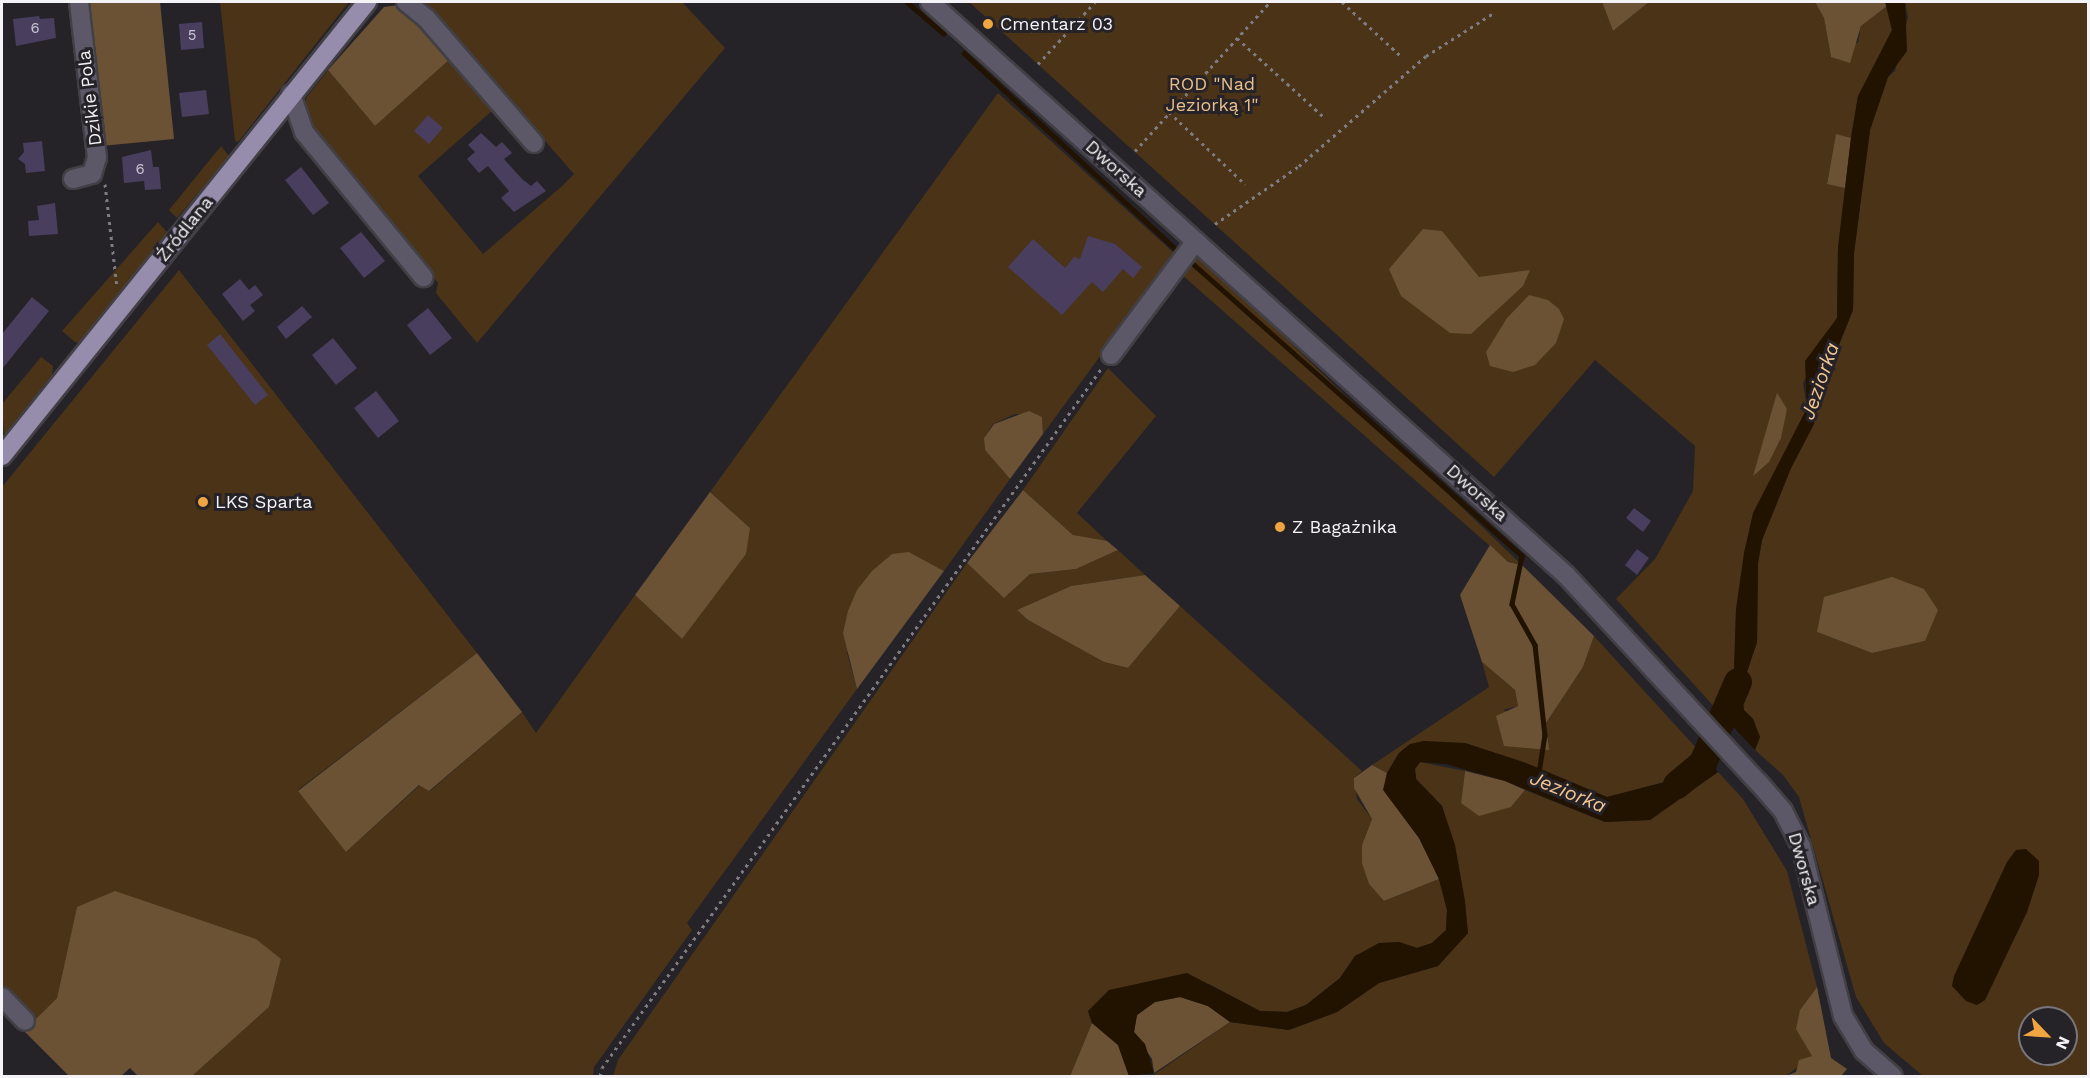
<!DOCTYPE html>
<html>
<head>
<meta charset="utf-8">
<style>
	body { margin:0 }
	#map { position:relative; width:2090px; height:1078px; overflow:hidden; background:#252328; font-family:"Work Sans",sans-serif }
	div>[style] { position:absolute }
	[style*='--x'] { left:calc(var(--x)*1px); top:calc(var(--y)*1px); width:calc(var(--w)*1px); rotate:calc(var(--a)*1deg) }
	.green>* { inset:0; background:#4a3317 }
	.forest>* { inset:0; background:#6b5235 }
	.water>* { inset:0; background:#221200 }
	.stream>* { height:4.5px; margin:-2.25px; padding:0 2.25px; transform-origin:2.25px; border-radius:2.25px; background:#221200 }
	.river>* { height:28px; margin:-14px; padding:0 14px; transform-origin:14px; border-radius:14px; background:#221200 }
	.building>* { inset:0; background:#493e5e }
	.path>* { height:3px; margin-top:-1.5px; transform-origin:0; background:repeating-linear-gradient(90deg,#7e7c81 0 3px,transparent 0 7.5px) }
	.roads { filter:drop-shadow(2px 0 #424045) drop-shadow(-2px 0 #424045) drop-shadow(0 2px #424045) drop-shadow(0 -2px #424045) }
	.minor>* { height:18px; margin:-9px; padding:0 9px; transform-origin:9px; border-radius:9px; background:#5d5868 }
	.major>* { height:18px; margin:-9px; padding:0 9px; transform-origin:9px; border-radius:9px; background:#968cab }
	.dots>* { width:16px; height:16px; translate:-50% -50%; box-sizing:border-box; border:3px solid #252328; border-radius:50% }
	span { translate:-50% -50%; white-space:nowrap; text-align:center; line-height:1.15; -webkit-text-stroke:6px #252328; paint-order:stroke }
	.number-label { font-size:15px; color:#c9c6d1 }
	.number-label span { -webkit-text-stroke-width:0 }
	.poi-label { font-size:18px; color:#f4f3f7 }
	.left { translate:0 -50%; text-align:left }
	.park-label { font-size:18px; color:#ebbe8a }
	.street-label { font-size:18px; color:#f4f3f7 }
	.water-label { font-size:20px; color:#f3c592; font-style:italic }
	.frame { position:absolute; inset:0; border:3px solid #f4f3f7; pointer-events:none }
	.north { position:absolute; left:2018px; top:1006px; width:60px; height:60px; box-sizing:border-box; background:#252328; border:2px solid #78767b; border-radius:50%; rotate:115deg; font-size:16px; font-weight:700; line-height:24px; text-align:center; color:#f4f3f7 }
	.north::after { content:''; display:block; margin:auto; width:21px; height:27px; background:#f1a540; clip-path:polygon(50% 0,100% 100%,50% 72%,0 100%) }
</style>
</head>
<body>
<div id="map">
	<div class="green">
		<div style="clip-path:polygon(220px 2px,349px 2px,238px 142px,235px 141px)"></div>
		<div style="clip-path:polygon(423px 2px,682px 2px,725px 48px,477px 343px,436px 293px,438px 283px,308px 125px,305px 111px,306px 98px,328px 70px,375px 126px,449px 60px,493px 110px,418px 176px,483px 254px,561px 187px,574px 174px)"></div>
		<div style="clip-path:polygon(969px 2px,1602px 2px,1613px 31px,1649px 2px,1815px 2px,1824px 18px,1831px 57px,1858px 42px,1861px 26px,1887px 6px,1892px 30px,1889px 43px,1858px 96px,1851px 138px,1836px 135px,1827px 183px,1845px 188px,1838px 248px,1837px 318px,1803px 383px,1807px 408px,1736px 609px,1734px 672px,1719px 712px,1616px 599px,1655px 559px,1693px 491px,1695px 446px,1595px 360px,1494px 477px)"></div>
		<div style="clip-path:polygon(evenodd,1905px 2px,2088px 2px,2088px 1076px,1923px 1076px,1884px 1043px,1856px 997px,1799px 797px,1783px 775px,1755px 750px,1760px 737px,1753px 719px,1744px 710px,1741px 690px,1757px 642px,1758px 563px,1762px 540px,1791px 468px,1814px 424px,1817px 399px,1853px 310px,1854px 253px,1870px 130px,1888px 77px,1895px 71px,1908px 17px,1905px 2px,1817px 632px,1925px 641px,1872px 653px,1817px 632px,1905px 2px,2030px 1018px,2066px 1018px,2066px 1054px,2030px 1054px,2030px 1018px)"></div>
		<div style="clip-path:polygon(998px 93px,1175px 254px,1043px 434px,1042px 417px,1015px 414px,993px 424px,984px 438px,985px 450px,1010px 479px,944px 571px,909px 552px,847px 653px,857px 689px,687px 923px,692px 930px,594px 1067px,593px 1076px,192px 1076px,269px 1007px,281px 959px,77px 908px,57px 998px,35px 1021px,2px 987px,2px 487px,179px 270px,477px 653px,298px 790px,346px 852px,420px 785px,430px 791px,522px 712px,536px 733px,635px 595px,682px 639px,750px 528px,710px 492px)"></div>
		<div style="clip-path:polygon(221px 146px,229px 156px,177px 218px,169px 210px)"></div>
		<div style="clip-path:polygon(158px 222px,168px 233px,79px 343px,75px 342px,62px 331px)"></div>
		<div style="clip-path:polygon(1196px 256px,1202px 258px,1522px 565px,1508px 562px,1181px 274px)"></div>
		<div style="clip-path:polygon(41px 357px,53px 366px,52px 375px,4px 435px,2px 404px)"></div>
		<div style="clip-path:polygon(1108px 368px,1156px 416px,1077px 513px,1107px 541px,1093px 541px,1073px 535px,1023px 490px)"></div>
		<div style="clip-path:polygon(1118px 550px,1145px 575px,1071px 586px,1017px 610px,1028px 620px,1104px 662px,1128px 668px,1180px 606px,1362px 771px,1354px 778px,1357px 799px,1372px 819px,1362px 845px,1369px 884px,1384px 901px,1439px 879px,1447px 910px,1446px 930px,1432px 943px,1417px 948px,1399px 942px,1355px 956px,1340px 978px,1306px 1005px,1287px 1012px,1260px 1011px,1209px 984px,1088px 1011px,1092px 1023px,1070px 1076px,613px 1076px,618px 1060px,967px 563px,1004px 597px,1030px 574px,1076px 569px)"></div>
		<div style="clip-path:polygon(1594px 636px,1699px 751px,1665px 782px,1607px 797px,1526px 763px,1465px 743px,1399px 753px,1387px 773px,1372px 765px,1489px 687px,1482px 662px,1515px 690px,1518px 706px,1503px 710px,1546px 723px,1583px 667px)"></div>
		<div style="clip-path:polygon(1420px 762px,1465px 771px,1461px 803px,1511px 807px,1525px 790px,1605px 822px,1650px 820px,1718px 772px,1743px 799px,1787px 871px,1817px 987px,1800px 1010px,1812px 1056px,1786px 1076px,1152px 1076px,1230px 1022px,1289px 1030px,1337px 1012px,1379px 983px,1438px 966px,1468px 933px,1442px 806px,1416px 779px,1415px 769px)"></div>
	</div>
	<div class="forest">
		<div style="clip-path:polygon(86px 2px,160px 2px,174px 139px,101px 146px)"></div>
		<div style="clip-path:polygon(1602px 2px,1649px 2px,1613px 31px)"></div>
		<div style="clip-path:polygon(1815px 2px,1885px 2px,1887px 6px,1861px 26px,1850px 63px,1831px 57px,1824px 18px)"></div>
		<div style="clip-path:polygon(399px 5px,449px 60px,375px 126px,328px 70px,384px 7px)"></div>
		<div style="clip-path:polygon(1836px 134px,1851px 138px,1845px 188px,1827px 184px)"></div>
		<div style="clip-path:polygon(1423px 229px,1442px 231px,1479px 277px,1530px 270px,1523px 286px,1471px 334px,1450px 333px,1401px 296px,1389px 269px)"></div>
		<div style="clip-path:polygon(1529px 295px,1548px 300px,1559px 309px,1564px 319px,1556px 343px,1535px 365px,1513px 372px,1490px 366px,1486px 352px,1507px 318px)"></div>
		<div style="clip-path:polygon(1777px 393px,1787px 409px,1781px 438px,1769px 462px,1753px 476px)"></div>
		<div style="clip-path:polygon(1029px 411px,1042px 417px,1043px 434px,1010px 479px,985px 450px,984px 438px,994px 424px)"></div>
		<div style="clip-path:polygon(1023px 490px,1073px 535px,1107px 541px,1118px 550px,1076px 569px,1030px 574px,1004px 598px,967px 563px)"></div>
		<div style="clip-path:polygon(710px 492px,750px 528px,746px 554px,682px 639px,635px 595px)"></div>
		<div style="clip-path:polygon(1490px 545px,1508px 562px,1522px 565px,1594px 636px,1583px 667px,1546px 723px,1549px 750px,1504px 746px,1496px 716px,1518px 706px,1515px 690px,1482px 662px,1460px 595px)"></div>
		<div style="clip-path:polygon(909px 552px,944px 571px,857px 689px,843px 633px,848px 611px,857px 590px,872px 571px,892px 554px)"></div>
		<div style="clip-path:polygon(1145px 575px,1180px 606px,1128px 668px,1104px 662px,1028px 620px,1017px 610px,1071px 586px)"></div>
		<div style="clip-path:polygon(1892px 577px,1924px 589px,1938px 610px,1925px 641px,1872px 653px,1817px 632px,1824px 597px)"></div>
		<div style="clip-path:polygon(477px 653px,522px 712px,429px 791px,419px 785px,346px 852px,298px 791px)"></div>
		<div style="clip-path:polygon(1372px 765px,1387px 773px,1384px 790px,1419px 838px,1439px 879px,1384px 901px,1369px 884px,1362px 863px,1362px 845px,1372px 819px,1354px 788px,1354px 778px)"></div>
		<div style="clip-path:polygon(1465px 771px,1505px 781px,1525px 790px,1511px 807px,1479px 816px,1461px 803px)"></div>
		<div style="clip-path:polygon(115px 891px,256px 939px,281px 959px,269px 1007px,192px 1076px,138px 1076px,130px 1068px,121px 1076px,69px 1076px,24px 1031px,57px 998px,77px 907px)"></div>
		<div style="clip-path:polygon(1817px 987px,1831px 1058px,1847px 1069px,1841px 1076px,1786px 1076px,1796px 1072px,1799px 1060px,1812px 1056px,1796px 1029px,1800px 1010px)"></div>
		<div style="clip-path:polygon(1180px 997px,1208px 1006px,1230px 1022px,1154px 1073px,1152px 1059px,1134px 1032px,1137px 1015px,1155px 1002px)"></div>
		<div style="clip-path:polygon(1092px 1023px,1118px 1045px,1129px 1076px,1070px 1076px)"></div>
	</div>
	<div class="water">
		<div style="clip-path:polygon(1885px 2px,1905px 2px,1907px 51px,1888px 77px,1870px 130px,1854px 253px,1853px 310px,1817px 399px,1814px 424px,1791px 468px,1762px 540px,1758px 563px,1757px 642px,1741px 690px,1744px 710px,1753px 719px,1760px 737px,1755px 750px,1719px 712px,1734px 672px,1736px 609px,1744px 553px,1753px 513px,1807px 408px,1805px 361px,1837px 318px,1838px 248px,1851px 138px,1858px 96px,1892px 30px)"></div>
		<div style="clip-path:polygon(1424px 741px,1465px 743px,1526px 763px,1607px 797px,1665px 782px,1699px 751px,1718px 772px,1650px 820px,1605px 822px,1505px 781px,1446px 764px,1420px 762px,1415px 769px,1416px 779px,1442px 806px,1455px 845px,1465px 901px,1468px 933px,1438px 966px,1379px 983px,1337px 1012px,1289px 1030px,1230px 1022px,1208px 1006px,1180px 997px,1155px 1002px,1137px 1015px,1134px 1032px,1145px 1044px,1154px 1073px,1129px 1076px,1118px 1045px,1092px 1023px,1088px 1011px,1109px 990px,1187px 973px,1260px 1011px,1287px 1012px,1306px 1005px,1340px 978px,1355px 956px,1379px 943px,1399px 942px,1417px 948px,1432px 943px,1446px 930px,1447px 910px,1439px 879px,1419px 838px,1383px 790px,1387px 773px,1399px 753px,1410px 744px)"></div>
		<div style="clip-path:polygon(2026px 849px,2039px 861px,2039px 875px,2027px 912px,1985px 1000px,1977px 1005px,1966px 1001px,1952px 986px,1954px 976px,2007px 862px,2016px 850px)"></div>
	</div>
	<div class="stream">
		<div style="--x:907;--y:2;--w:48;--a:40.7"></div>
		<div style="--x:964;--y:53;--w:290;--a:42.8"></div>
		<div style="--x:1191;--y:262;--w:443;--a:41.6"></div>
		<div style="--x:1522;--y:556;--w:49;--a:101.8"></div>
		<div style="--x:1512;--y:604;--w:47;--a:60.7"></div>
		<div style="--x:1535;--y:645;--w:91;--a:83.7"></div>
		<div style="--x:1545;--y:735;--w:39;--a:99"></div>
	</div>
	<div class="river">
		<div style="--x:1677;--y:785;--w:34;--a:-40"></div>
		<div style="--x:1703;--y:763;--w:88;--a:-66.6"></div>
	</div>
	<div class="building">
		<div style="clip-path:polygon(39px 16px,40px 19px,54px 18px,56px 38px,16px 46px,13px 19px)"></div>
		<div style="clip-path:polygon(202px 22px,204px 48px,181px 50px,179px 24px)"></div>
		<div style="clip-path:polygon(206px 90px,209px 114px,182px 117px,179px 93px)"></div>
		<div style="clip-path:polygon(428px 115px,443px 128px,429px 144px,414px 131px)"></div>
		<div style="clip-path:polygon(481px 133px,496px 147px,502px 142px,512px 153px,504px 159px,522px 179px,531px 186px,537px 181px,546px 191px,514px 212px,501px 198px,509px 191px,488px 166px,479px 173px,467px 159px,475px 152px,468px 145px)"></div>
		<div style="clip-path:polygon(42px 141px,45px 171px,26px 173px,25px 164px,18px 159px,24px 152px,23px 143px)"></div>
		<div style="clip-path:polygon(151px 150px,153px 167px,159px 167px,161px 189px,145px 190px,144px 181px,124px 183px,122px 157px)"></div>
		<div style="clip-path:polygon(301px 167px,329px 203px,313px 215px,285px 180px)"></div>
		<div style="clip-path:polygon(55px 203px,58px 234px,29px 236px,28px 221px,39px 220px,37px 206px)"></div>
		<div style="clip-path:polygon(361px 232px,385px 261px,364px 278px,340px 248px)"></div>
		<div style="clip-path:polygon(1088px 236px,1115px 244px,1142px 267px,1133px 278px,1123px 269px,1103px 292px,1092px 282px,1062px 315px,1008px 267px,1033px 239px,1065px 268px,1074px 257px,1080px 259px)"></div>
		<div style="clip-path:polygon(240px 279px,249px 290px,255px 285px,263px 295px,250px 305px,255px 311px,243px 321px,222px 294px)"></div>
		<div style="clip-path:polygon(32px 297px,49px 311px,2px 369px,2px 334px)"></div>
		<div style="clip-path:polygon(302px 306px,312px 317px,286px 339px,277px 327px)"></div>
		<div style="clip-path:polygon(428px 308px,452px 338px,430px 355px,407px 325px)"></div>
		<div style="clip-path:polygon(220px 334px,268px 395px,255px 405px,207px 345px)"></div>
		<div style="clip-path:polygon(333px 338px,357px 368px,336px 385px,312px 355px)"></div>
		<div style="clip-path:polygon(376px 391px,399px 421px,378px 438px,354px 408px)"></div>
		<div style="clip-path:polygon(1634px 508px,1651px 521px,1643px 532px,1626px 518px)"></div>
		<div style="clip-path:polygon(1637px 549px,1649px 558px,1637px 575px,1625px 565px)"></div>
	</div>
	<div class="path">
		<div style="--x:1342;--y:2;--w:80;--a:42.5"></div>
		<div style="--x:1237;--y:38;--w:119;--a:42.3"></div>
		<div style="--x:1038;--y:64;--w:84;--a:-47.4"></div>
		<div style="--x:1169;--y:112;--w:105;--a:43.5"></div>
		<div style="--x:1135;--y:151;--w:201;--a:-47.8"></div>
		<div style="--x:105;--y:184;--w:104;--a:83.4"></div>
		<div style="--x:1215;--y:224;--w:102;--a:-34.6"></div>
		<div style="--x:1299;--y:166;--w:168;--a:-40.9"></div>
		<div style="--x:1426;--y:56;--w:82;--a:-32.5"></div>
		<div style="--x:600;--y:1076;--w:8;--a:-76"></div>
		<div style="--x:602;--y:1068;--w:859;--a:-54.48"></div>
	</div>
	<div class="roads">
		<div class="minor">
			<div style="--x:406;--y:2;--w:26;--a:39"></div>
			<div style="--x:426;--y:18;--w:165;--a:49.2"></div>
			<div style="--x:930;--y:2;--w:856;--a:42.02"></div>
			<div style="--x:1566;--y:575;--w:282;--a:47.2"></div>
			<div style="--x:1758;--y:782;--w:38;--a:49"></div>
			<div style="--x:1783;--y:811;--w:39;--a:63"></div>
			<div style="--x:1801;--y:846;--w:175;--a:76.1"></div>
			<div style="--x:1843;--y:1016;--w:41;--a:59"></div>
			<div style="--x:1864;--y:1051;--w:38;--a:41"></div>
			<div style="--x:291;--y:94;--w:40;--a:71.1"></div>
			<div style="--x:304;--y:132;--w:188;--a:50.6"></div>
			<div style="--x:73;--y:179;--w:20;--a:-15"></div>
			<div style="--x:92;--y:174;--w:17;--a:-73"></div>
			<div style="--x:97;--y:158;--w:157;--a:-96.6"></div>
			<div style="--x:1111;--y:355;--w:142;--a:-53.3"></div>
			<div style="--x:2;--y:997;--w:33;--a:46"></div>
		</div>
		<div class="major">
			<div style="--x:2;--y:456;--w:583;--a:-51.2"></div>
		</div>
	</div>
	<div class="dots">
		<div style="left:988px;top:24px;background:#f1a540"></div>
		<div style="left:203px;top:502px;background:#f1a540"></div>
		<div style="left:1280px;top:527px;background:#f1a540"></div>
	</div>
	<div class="number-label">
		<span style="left:35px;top:29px">6</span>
		<span style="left:192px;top:36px">5</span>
		<span style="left:140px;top:170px">6</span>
	</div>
	<div class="poi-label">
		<span class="left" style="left:1000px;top:24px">Cmentarz 03</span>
		<span class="left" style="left:215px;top:502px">LKS Sparta</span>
		<span class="left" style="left:1292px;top:527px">Z Bagażnika</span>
	</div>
	<div class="park-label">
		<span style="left:1212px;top:95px">ROD "Nad<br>Jeziorką 1"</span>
	</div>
	<div class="street-label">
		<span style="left:90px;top:98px;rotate:-97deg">Dzikie Pola</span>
		<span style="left:1116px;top:169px;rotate:42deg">Dworska</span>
		<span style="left:185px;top:229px;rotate:-51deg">Źródlana</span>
		<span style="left:1477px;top:493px;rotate:42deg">Dworska</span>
		<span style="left:1804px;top:869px;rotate:74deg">Dworska</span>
	</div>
	<div class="water-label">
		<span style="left:1820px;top:381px;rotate:-71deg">Jeziorka</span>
		<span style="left:1568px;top:792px;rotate:22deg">Jeziorka</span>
	</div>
	<div class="frame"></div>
	<div class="north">N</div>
</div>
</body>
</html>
